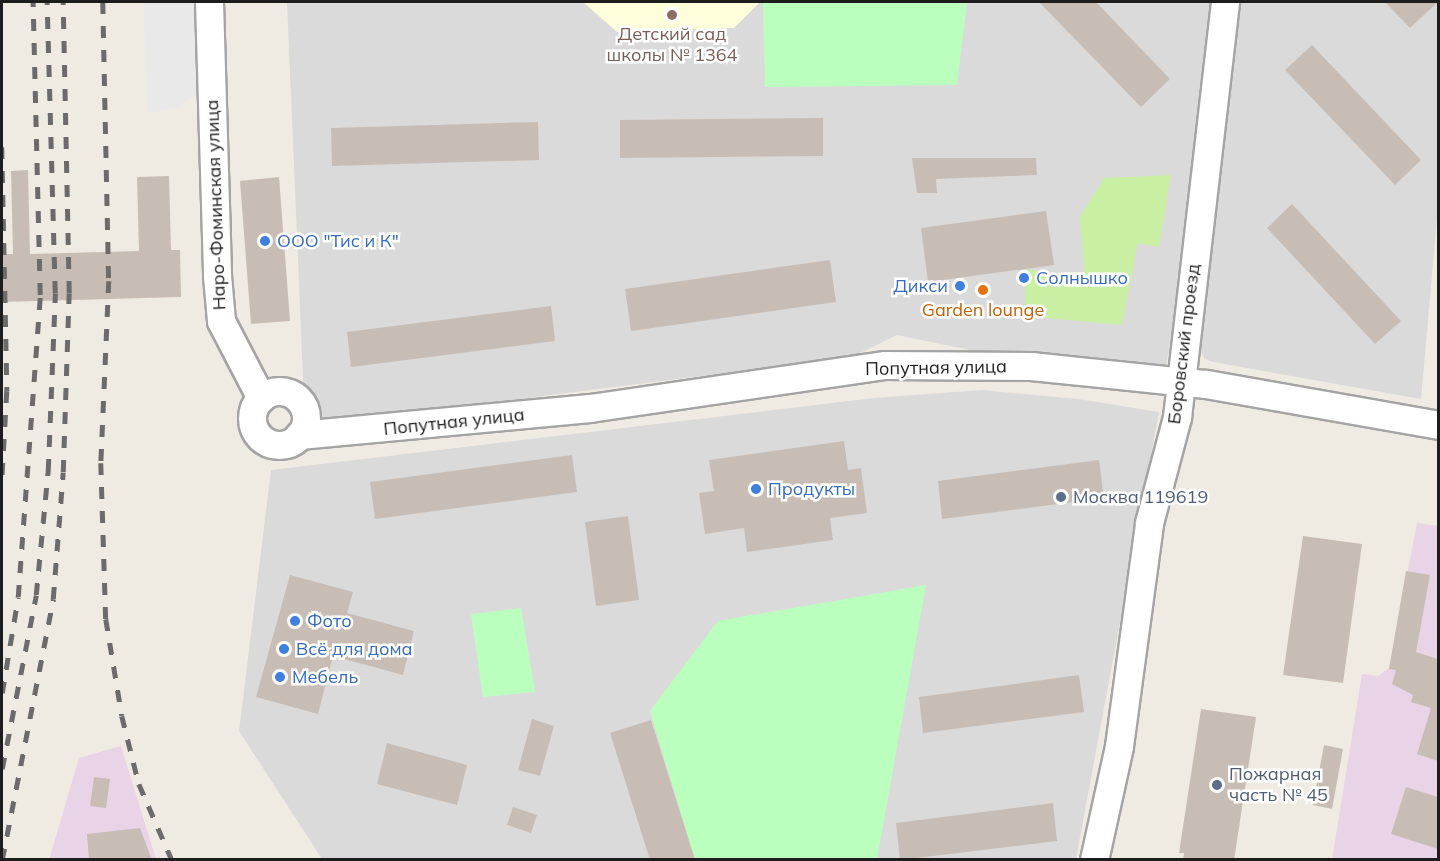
<!DOCTYPE html>
<html>
<head>
<meta charset="utf-8">
<style>
	body { margin:0 }
	#map { position:relative; width:1440px; height:861px; overflow:hidden; background:#f0ebe2; font-family:Mulish,sans-serif }
	div>[style] { position:absolute }
	[style*='--x'] { left:calc(var(--x)*1px); top:calc(var(--y)*1px); width:calc(var(--w)*1px); rotate:calc(var(--a)*1deg) }
	.residential>* { inset:0; background:#dbdada }
	.industrial>* { inset:0; background:#e9d3e6 }
	.education>* { inset:0; background:#fffedb }
	.grass>* { inset:0; background:#c9efa2 }
	.park>* { inset:0; background:#baffbe }
	.parking>* { inset:0; background:#e9e9e9 }
	.building>* { inset:0; background:#c8bdb5 }
	.roads { filter:drop-shadow(2px 0 #a4a4a4) drop-shadow(-2px 0 #a4a4a4) drop-shadow(0 2px #a4a4a4) drop-shadow(0 -2px #a4a4a4) }
	.minor>* { height:27px; margin:-13.5px; padding:0 13.5px; transform-origin:13.5px; border-radius:13.5px; background:#fff }
	.minor>.ring { margin:-13.5px; padding:0; box-sizing:content-box; background:none; border:27px solid #fff; border-radius:50% }
	.rail>* { height:4.5px; margin-top:-2.25px; transform-origin:0; background:repeating-linear-gradient(90deg,#6b6b6b 0 12px,transparent 0 24px) }
	.dots>* { width:16px; height:16px; translate:-50% -50%; box-sizing:border-box; border:3px solid #fff; border-radius:50% }
	span { translate:-50% -50%; white-space:nowrap; text-align:center; line-height:1.15; -webkit-text-stroke:5px #fff; paint-order:stroke }
	.education-label { font-size:18px; color:#785e54 }
	.street-label { font-size:18px; color:#1d1d1d }
	.shop-label { font-size:18px; color:#366cbe }
	.left { translate:0 -50%; text-align:left }
	.right { translate:-100% -50%; text-align:right }
	.food-label { font-size:18px; color:#c56008 }
	.service-label { font-size:18px; color:#4e5e75 }
	.frame { position:absolute; inset:0; border:3px solid #1d1d1d; pointer-events:none }
</style>
</head>
<body>
<div id="map">
	<div class="residential">
		<div style="clip-path:polygon(287px 2px,1211px 2px,1179px 295px,1165px 371px,975px 351px,897px 335px,852px 357px,305px 426px)"></div>
		<div style="clip-path:polygon(1236px 2px,1438px 2px,1438px 208px,1421px 399px,1213px 362px,1205px 359px,1200px 350px)"></div>
		<div style="clip-path:polygon(982px 390px,1078px 399px,1159px 412px,1076px 859px,322px 859px,239px 731px,271px 470px,874px 398px)"></div>
	</div>
	<div class="industrial">
		<div style="clip-path:polygon(1417px 523px,1438px 526px,1438px 859px,1332px 860px,1362px 674px,1378px 676px,1389px 668px)"></div>
		<div style="clip-path:polygon(121px 746px,156px 859px,49px 860px,79px 758px)"></div>
	</div>
	<div class="education">
		<div style="clip-path:polygon(583px 2px,760px 2px,734px 28px,617px 32px)"></div>
	</div>
	<div class="grass">
		<div style="clip-path:polygon(1171px 175px,1159px 247px,1138px 243px,1122px 325px,1025px 316px,1026px 269px,1085px 279px,1080px 217px,1104px 178px)"></div>
	</div>
	<div class="park">
		<div style="clip-path:polygon(763px 2px,967px 2px,957px 85px,765px 87px)"></div>
		<div style="clip-path:polygon(926px 585px,877px 859px,695px 859px,650px 711px,718px 621px)"></div>
		<div style="clip-path:polygon(521px 608px,535px 692px,483px 697px,471px 614px)"></div>
	</div>
	<div class="parking">
		<div style="clip-path:polygon(144px 2px,196px 2px,199px 92px,177px 108px,146px 113px)"></div>
	</div>
	<div class="building">
		<div style="clip-path:polygon(1039px 2px,1096px 2px,1170px 79px,1141px 107px)"></div>
		<div style="clip-path:polygon(1385px 2px,1438px 2px,1410px 28px)"></div>
		<div style="clip-path:polygon(1312px 45px,1421px 160px,1395px 185px,1285px 70px)"></div>
		<div style="clip-path:polygon(823px 118px,823px 156px,620px 158px,620px 120px)"></div>
		<div style="clip-path:polygon(538px 122px,539px 160px,332px 166px,331px 128px)"></div>
		<div style="clip-path:polygon(912px 158px,1036px 158px,1037px 175px,936px 179px,937px 193px,917px 193px)"></div>
		<div style="clip-path:polygon(28px 170px,30px 254px,139px 251px,137px 177px,169px 176px,171px 250px,180px 250px,181px 297px,2px 302px,2px 254px,13px 254px,11px 171px)"></div>
		<div style="clip-path:polygon(279px 177px,290px 321px,251px 324px,240px 181px)"></div>
		<div style="clip-path:polygon(1292px 204px,1401px 321px,1375px 344px,1267px 228px)"></div>
		<div style="clip-path:polygon(1046px 211px,1054px 265px,928px 282px,921px 228px)"></div>
		<div style="clip-path:polygon(830px 260px,836px 302px,631px 331px,625px 289px)"></div>
		<div style="clip-path:polygon(551px 306px,555px 341px,351px 367px,347px 332px)"></div>
		<div style="clip-path:polygon(844px 441px,848px 470px,861px 468px,867px 513px,830px 518px,833px 540px,747px 552px,744px 528px,705px 534px,699px 493px,714px 491px,709px 460px)"></div>
		<div style="clip-path:polygon(572px 455px,577px 492px,375px 519px,370px 482px)"></div>
		<div style="clip-path:polygon(1099px 460px,1104px 498px,942px 519px,938px 481px)"></div>
		<div style="clip-path:polygon(628px 516px,639px 600px,596px 606px,585px 522px)"></div>
		<div style="clip-path:polygon(1303px 536px,1362px 544px,1343px 683px,1283px 675px)"></div>
		<div style="clip-path:polygon(1406px 571px,1430px 575px,1416px 652px,1438px 659px,1438px 761px,1417px 754px,1431px 708px,1411px 702px,1413px 695px,1392px 684px,1396px 670px,1389px 669px)"></div>
		<div style="clip-path:polygon(290px 575px,353px 592px,347px 613px,414px 631px,403px 675px,333px 656px,318px 714px,256px 697px)"></div>
		<div style="clip-path:polygon(1079px 675px,1084px 712px,923px 733px,919px 697px)"></div>
		<div style="clip-path:polygon(1201px 709px,1256px 717px,1234px 860px,1183px 860px,1184px 853px,1179px 853px)"></div>
		<div style="clip-path:polygon(532px 719px,554px 726px,540px 776px,518px 770px)"></div>
		<div style="clip-path:polygon(651px 720px,695px 860px,650px 860px,610px 733px)"></div>
		<div style="clip-path:polygon(387px 743px,467px 765px,457px 805px,377px 784px)"></div>
		<div style="clip-path:polygon(1324px 745px,1343px 749px,1332px 809px,1313px 805px)"></div>
		<div style="clip-path:polygon(94px 777px,110px 779px,106px 808px,90px 806px)"></div>
		<div style="clip-path:polygon(1406px 787px,1438px 797px,1438px 849px,1391px 834px)"></div>
		<div style="clip-path:polygon(1053px 803px,1057px 841px,900px 860px,896px 823px)"></div>
		<div style="clip-path:polygon(513px 807px,537px 815px,531px 833px,507px 825px)"></div>
		<div style="clip-path:polygon(140px 828px,152px 860px,89px 860px,87px 834px)"></div>
	</div>
	<div class="roads">
		<div class="minor">
			<div style="--x:209;--y:2;--w:274;--a:88.3"></div>
			<div style="--x:217;--y:276;--w:45;--a:84.9"></div>
			<div style="--x:221;--y:321;--w:87;--a:62.5"></div>
			<div class="ring" style="left:252px;top:391px;width:27px;height:27px"></div>
			<div style="--x:299;--y:435;--w:292;--a:-5.3"></div>
			<div style="--x:590;--y:408;--w:298;--a:-8.3"></div>
			<div style="--x:885;--y:365;--w:146;--a:0.4"></div>
			<div style="--x:1031;--y:366;--w:176;--a:5.9"></div>
			<div style="--x:1206;--y:384;--w:236;--a:10"></div>
			<div style="--x:1094;--y:860;--w:117;--a:-77.6"></div>
			<div style="--x:1119;--y:746;--w:225;--a:-82.3"></div>
			<div style="--x:1149;--y:523;--w:110;--a:-75.2"></div>
			<div style="--x:1177;--y:417;--w:418;--a:-83.4"></div>
		</div>
	</div>
	<div class="rail">
		<div style="--x:103;--y:2;--w:279;--a:88.8"></div>
		<div style="--x:109;--y:281;--w:182;--a:92.5"></div>
		<div style="--x:101;--y:463;--w:156;--a:88.2"></div>
		<div style="--x:106;--y:619;--w:98;--a:80.6"></div>
		<div style="--x:122;--y:716;--w:70;--a:76"></div>
		<div style="--x:139;--y:784;--w:83;--a:66.5"></div>
		<div style="--x:2;--y:147;--w:244;--a:88.8"></div>
		<div style="--x:7;--y:391;--w:89;--a:93.2"></div>
		<div style="--x:2;--y:693;--w:97;--a:-80.5"></div>
		<div style="--x:18;--y:597;--w:303;--a:-85.8"></div>
		<div style="--x:40;--y:295;--w:293;--a:-91.4"></div>
		<div style="--x:2;--y:769;--w:177;--a:-78.9"></div>
		<div style="--x:36;--y:595;--w:125;--a:-84.5"></div>
		<div style="--x:48;--y:471;--w:178;--a:-87.7"></div>
		<div style="--x:55;--y:293;--w:291;--a:-91.6"></div>
		<div style="--x:2;--y:860;--w:266;--a:-78.9"></div>
		<div style="--x:53;--y:599;--w:127;--a:-85.5"></div>
		<div style="--x:63;--y:472;--w:179;--a:-88.1"></div>
		<div style="--x:69;--y:293;--w:291;--a:-91.2"></div>
	</div>
	<div class="dots">
		<div style="left:672px;top:15px;background:#8d6e63"></div>
		<div style="left:265px;top:241px;background:#3f7fe0"></div>
		<div style="left:1024px;top:278px;background:#3f7fe0"></div>
		<div style="left:960px;top:286px;background:#3f7fe0"></div>
		<div style="left:983px;top:290px;background:#e8710a"></div>
		<div style="left:756px;top:489px;background:#3f7fe0"></div>
		<div style="left:1061px;top:497px;background:#5c6f8a"></div>
		<div style="left:295px;top:621px;background:#3f7fe0"></div>
		<div style="left:284px;top:649px;background:#3f7fe0"></div>
		<div style="left:280px;top:677px;background:#3f7fe0"></div>
		<div style="left:1217px;top:785px;background:#5c6f8a"></div>
	</div>
	<div class="education-label">
		<span style="left:672px;top:45px">Детский сад<br>школы № 1364</span>
	</div>
	<div class="street-label">
		<span style="left:216px;top:205px;rotate:-92deg">Наро-Фоминская улица</span>
		<span style="left:1184px;top:344px;rotate:-83deg">Боровский проезд</span>
		<span style="left:936px;top:368px;rotate:-1deg">Попутная улица</span>
		<span style="left:454px;top:422px;rotate:-6deg">Попутная улица</span>
	</div>
	<div class="shop-label">
		<span class="left" style="left:277px;top:241px">ООО "Тис и К"</span>
		<span class="left" style="left:1036px;top:278px">Солнышко</span>
		<span class="right" style="left:948px;top:286px">Дикси</span>
		<span class="left" style="left:768px;top:489px">Продукты</span>
		<span class="left" style="left:307px;top:621px">Фото</span>
		<span class="left" style="left:296px;top:649px">Всё для дома</span>
		<span class="left" style="left:292px;top:677px">Мебель</span>
	</div>
	<div class="food-label">
		<span style="left:983px;top:310px">Garden lounge</span>
	</div>
	<div class="service-label">
		<span class="left" style="left:1073px;top:497px">Москва 119619</span>
		<span class="left" style="left:1229px;top:785px">Пожарная<br>часть № 45</span>
	</div>
	<div class="frame"></div>
</div>
</body>
</html>
